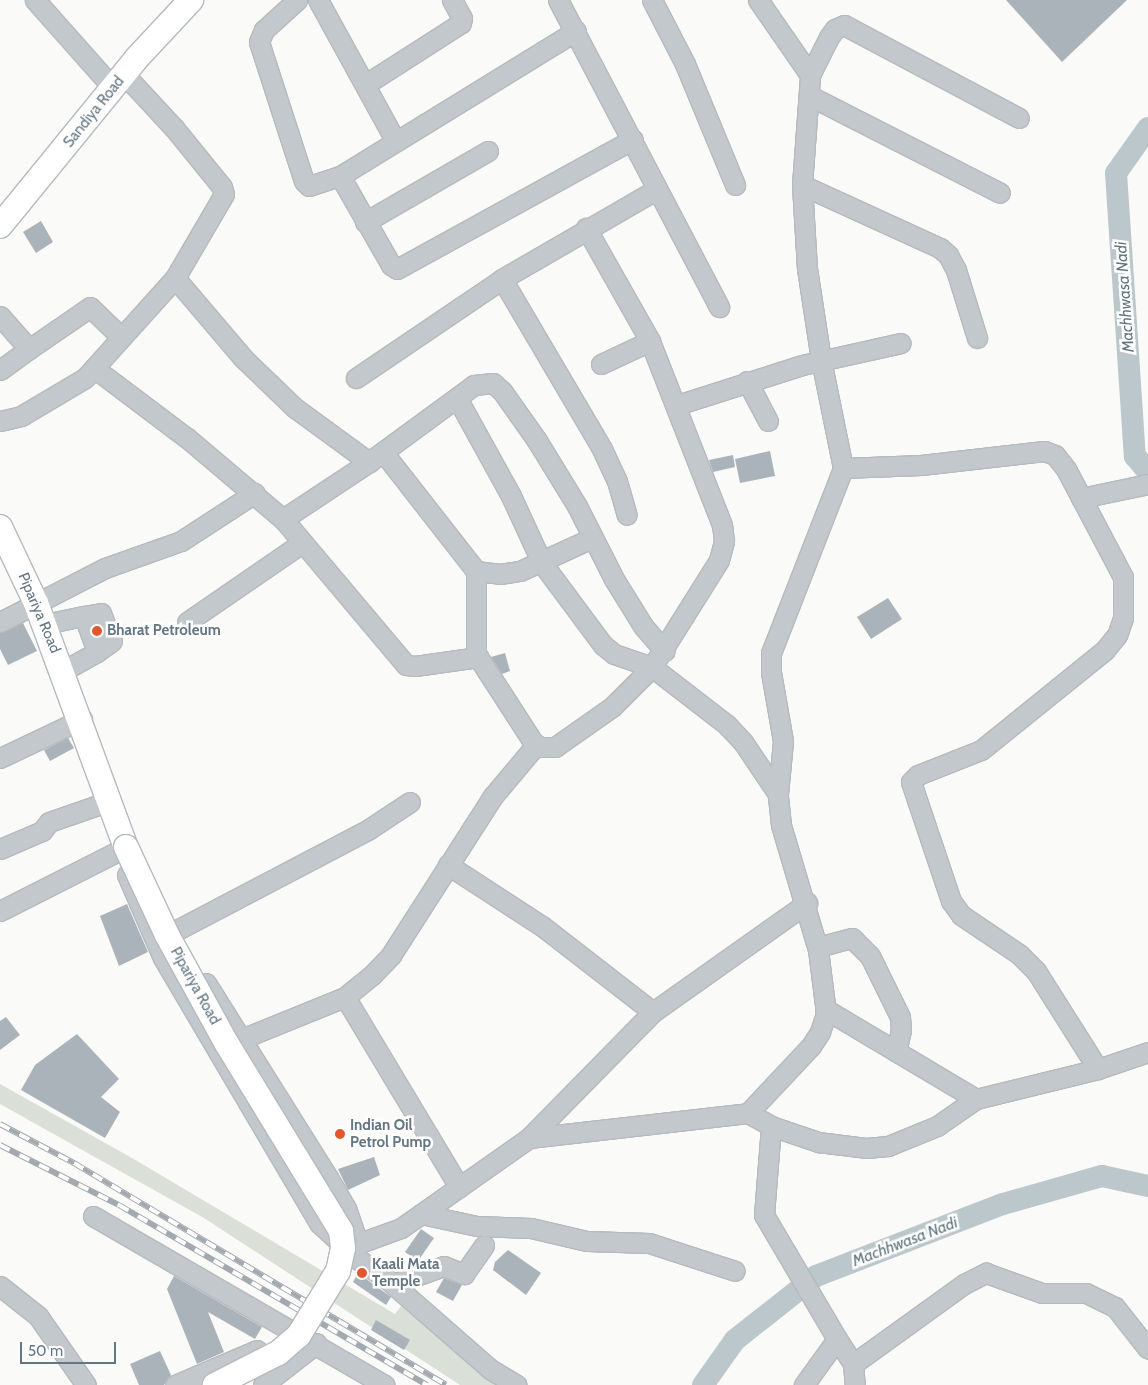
<!DOCTYPE html>
<html>
<head>
<meta charset="utf-8">
<style>
	body { margin:0 }
	#map { position:relative; width:1148px; height:1385px; overflow:hidden; background:#fafaf8; font-family:Cabin,sans-serif }
	div>[style] { position:absolute }
	[style*='--x'] { left:calc(var(--x)*1px); top:calc(var(--y)*1px); width:calc(var(--w)*1px); rotate:calc(var(--a)*1deg) }
	.green>* { inset:0; background:#dadfd7 }
	.river>* { height:22px; margin:-11px; padding:0 11px; transform-origin:11px; border-radius:11px; background:#bbc7cb }
	.building>* { inset:0; background:#aab3b9 }
	.roads { filter:drop-shadow(1px 0 #b5babe) drop-shadow(-1px 0 #b5babe) drop-shadow(0 1px #b5babe) drop-shadow(0 -1px #b5babe) }
	.minor>* { height:19px; margin:-9.5px; padding:0 9.5px; transform-origin:9.5px; border-radius:9.5px; background:#c3c8cc }
	.major>* { height:24px; margin:-12px; padding:0 12px; transform-origin:12px; border-radius:12px; background:#fff }
	.rail>* { height:5.5px; margin-top:-2.75px; transform-origin:0; background:repeating-linear-gradient(90deg,#fff 0 11px,#a2aab0 0 22px); box-sizing:border-box; border-block:1px solid #a2aab0 }
	.bridges { filter:drop-shadow(1px 0 #b5babe) drop-shadow(-1px 0 #b5babe) drop-shadow(0 1px #b5babe) drop-shadow(0 -1px #b5babe) }
	.major-bridge>* { height:24px; margin:-12px; padding:0 12px; transform-origin:12px; border-radius:12px; background:#fff }
	.dots>* { width:14px; height:14px; translate:-50% -50%; box-sizing:border-box; border:2px solid #fff; border-radius:50% }
	span { translate:-50% -50%; white-space:nowrap; text-align:center; line-height:1.15; -webkit-text-stroke:5px #fff; paint-order:stroke }
	.street-label { font-size:15px; color:#657683 }
	.poi-label { font-size:15px; color:#657683; font-weight:700 }
	.left { translate:0 -50%; text-align:left }
	.water-label { font-size:16px; color:#60757c; font-style:italic }
	.scale { position:absolute; left:20px; top:1342px; width:96px; height:22px; box-sizing:border-box; border:2px solid #657683; border-top:0; padding-left:6px; font-size:15px; line-height:18px; white-space:nowrap; color:#657683; -webkit-text-stroke:4px #fff; paint-order:stroke }
</style>
</head>
<body>
<div id="map">
	<div class="green">
		<div style="clip-path:polygon(0 1084px,132px 1158px,395px 1314px,401px 1306px,479px 1370px,503px 1385px,460px 1385px,204px 1218px,0 1104px)"></div>
	</div>
	<div class="river">
		<div style="--x:1148;--y:128;--w:55;--a:125.4"></div>
		<div style="--x:1116;--y:173;--w:284;--a:86.2"></div>
		<div style="--x:1135;--y:456;--w:21;--a:51"></div>
		<div style="--x:703;--y:1385;--w:55;--a:-54.6"></div>
		<div style="--x:735;--y:1340;--w:103;--a:-38.3"></div>
		<div style="--x:816;--y:1276;--w:200;--a:-21.1"></div>
		<div style="--x:1003;--y:1204;--w:103;--a:-15.8"></div>
		<div style="--x:1102;--y:1176;--w:47;--a:12.3"></div>
	</div>
	<div class="building">
		<div style="clip-path:polygon(1006px 0,1127px 0,1062px 62px)"></div>
		<div style="clip-path:polygon(41px 221px,53px 242px,36px 253px,23px 232px)"></div>
		<div style="clip-path:polygon(770px 451px,775px 476px,740px 483px,735px 459px)"></div>
		<div style="clip-path:polygon(733px 455px,735px 467px,713px 472px,709px 460px)"></div>
		<div style="clip-path:polygon(888px 598px,902px 619px,871px 639px,857px 617px)"></div>
		<div style="clip-path:polygon(23px 623px,37px 651px,8px 665px,0 649px,0 633px)"></div>
		<div style="clip-path:polygon(505px 653px,510px 671px,502px 674px,491px 657px)"></div>
		<div style="clip-path:polygon(68px 738px,74px 748px,50px 761px,44px 750px)"></div>
		<div style="clip-path:polygon(127px 904px,148px 952px,119px 966px,100px 916px)"></div>
		<div style="clip-path:polygon(6px 1017px,20px 1035px,0 1050px,0 1021px)"></div>
		<div style="clip-path:polygon(77px 1034px,119px 1079px,101px 1097px,120px 1112px,105px 1138px,21px 1090px,35px 1065px)"></div>
		<div style="clip-path:polygon(374px 1157px,380px 1175px,348px 1190px,338px 1169px)"></div>
		<div style="clip-path:polygon(421px 1229px,434px 1238px,418px 1261px,405px 1252px)"></div>
		<div style="clip-path:polygon(508px 1250px,541px 1273px,526px 1295px,493px 1270px,495px 1262px)"></div>
		<div style="clip-path:polygon(358px 1273px,391px 1297px,386px 1305px,353px 1282px)"></div>
		<div style="clip-path:polygon(174px 1276px,262px 1327px,255px 1339px,208px 1312px,224px 1352px,197px 1364px,167px 1289px)"></div>
		<div style="clip-path:polygon(444px 1278px,462px 1285px,453px 1301px,436px 1292px)"></div>
		<div style="clip-path:polygon(376px 1320px,410px 1340px,404px 1350px,371px 1330px)"></div>
		<div style="clip-path:polygon(160px 1351px,171px 1375px,164px 1385px,139px 1385px,130px 1364px)"></div>
	</div>
	<div class="roads">
		<div class="minor">
			<div style="--x:35;--y:0;--w:118;--a:48.4"></div>
			<div style="--x:297;--y:0;--w:45;--a:137.7"></div>
			<div style="--x:264;--y:30;--w:13;--a:113"></div>
			<div style="--x:259;--y:42;--w:146;--a:72.1"></div>
			<div style="--x:304;--y:181;--w:7;--a:45"></div>
			<div style="--x:309;--y:186;--w:33;--a:-18"></div>
			<div style="--x:340;--y:176;--w:277;--a:-31.6"></div>
			<div style="--x:318;--y:0;--w:160;--a:61.2"></div>
			<div style="--x:558;--y:0;--w:347;--a:62.3"></div>
			<div style="--x:652;--y:0;--w:72;--a:62.7"></div>
			<div style="--x:685;--y:64;--w:131;--a:67.5"></div>
			<div style="--x:810;--y:75;--w:42;--a:-63.4"></div>
			<div style="--x:829;--y:37;--w:10;--a:-53"></div>
			<div style="--x:835;--y:29;--w:10;--a:-24"></div>
			<div style="--x:844;--y:25;--w:198;--a:28"></div>
			<div style="--x:366;--y:84;--w:113;--a:-32.7"></div>
			<div style="--x:461;--y:23;--w:5;--a:-79"></div>
			<div style="--x:462;--y:18;--w:21;--a:-119"></div>
			<div style="--x:810;--y:96;--w:213;--a:27"></div>
			<div style="--x:340;--y:176;--w:103;--a:60.2"></div>
			<div style="--x:391;--y:265;--w:7;--a:34"></div>
			<div style="--x:397;--y:269;--w:269;--a:-28.8"></div>
			<div style="--x:802;--y:185;--w:152;--a:24.5"></div>
			<div style="--x:940;--y:248;--w:11;--a:41"></div>
			<div style="--x:948;--y:255;--w:17;--a:62"></div>
			<div style="--x:956;--y:270;--w:71;--a:72.8"></div>
			<div style="--x:365;--y:222;--w:142;--a:-30"></div>
			<div style="--x:175;--y:278;--w:106;--a:49.6"></div>
			<div style="--x:244;--y:359;--w:71;--a:43.9"></div>
			<div style="--x:295;--y:408;--w:92;--a:36.1"></div>
			<div style="--x:502;--y:279;--w:197;--a:59.5"></div>
			<div style="--x:602;--y:449;--w:35;--a:65"></div>
			<div style="--x:617;--y:481;--w:35;--a:74"></div>
			<div style="--x:0;--y:316;--w:44;--a:48.7"></div>
			<div style="--x:29;--y:349;--w:74;--a:-34.5"></div>
			<div style="--x:90;--y:307;--w:43;--a:44.1"></div>
			<div style="--x:601;--y:364;--w:54;--a:-25.1"></div>
			<div style="--x:94;--y:368;--w:116;--a:37"></div>
			<div style="--x:187;--y:438;--w:126;--a:40.2"></div>
			<div style="--x:283;--y:519;--w:191;--a:49.9"></div>
			<div style="--x:406;--y:665;--w:9;--a:6"></div>
			<div style="--x:415;--y:666;--w:64;--a:-8.1"></div>
			<div style="--x:478;--y:657;--w:101;--a:57.1"></div>
			<div style="--x:533;--y:742;--w:8;--a:40"></div>
			<div style="--x:539;--y:747;--w:16;--a:0"></div>
			<div style="--x:555;--y:747;--w:70;--a:-35.1"></div>
			<div style="--x:612;--y:707;--w:57;--a:-45"></div>
			<div style="--x:652;--y:667;--w:126;--a:-57.9"></div>
			<div style="--x:719;--y:560;--w:20;--a:-75"></div>
			<div style="--x:724;--y:541;--w:16;--a:-97"></div>
			<div style="--x:722;--y:525;--w:198;--a:-111.4"></div>
			<div style="--x:650;--y:341;--w:130;--a:-119.5"></div>
			<div style="--x:0;--y:370;--w:36;--a:-36"></div>
			<div style="--x:356;--y:378;--w:176;--a:-34.1"></div>
			<div style="--x:502;--y:279;--w:179;--a:-30.1"></div>
			<div style="--x:747;--y:381;--w:45;--a:62.3"></div>
			<div style="--x:457;--y:398;--w:112;--a:61.1"></div>
			<div style="--x:511;--y:496;--w:74;--a:65.2"></div>
			<div style="--x:542;--y:563;--w:102;--a:53.4"></div>
			<div style="--x:603;--y:645;--w:14;--a:39"></div>
			<div style="--x:614;--y:654;--w:40;--a:18.9"></div>
			<div style="--x:652;--y:667;--w:95;--a:37.7"></div>
			<div style="--x:727;--y:725;--w:23;--a:47"></div>
			<div style="--x:743;--y:742;--w:63;--a:56.1"></div>
			<div style="--x:677;--y:405;--w:131;--a:-17.7"></div>
			<div style="--x:802;--y:365;--w:101;--a:-12.5"></div>
			<div style="--x:0;--y:421;--w:22;--a:-13"></div>
			<div style="--x:21;--y:416;--w:74;--a:-30.7"></div>
			<div style="--x:85;--y:378;--w:135;--a:-48"></div>
			<div style="--x:175;--y:278;--w:97;--a:-59.7"></div>
			<div style="--x:224;--y:194;--w:7;--a:-106"></div>
			<div style="--x:222;--y:187;--w:76;--a:-129.1"></div>
			<div style="--x:174;--y:128;--w:74;--a:-132.8"></div>
			<div style="--x:383;--y:452;--w:151;--a:52"></div>
			<div style="--x:476;--y:571;--w:24;--a:7"></div>
			<div style="--x:500;--y:574;--w:20;--a:-9"></div>
			<div style="--x:520;--y:571;--w:79;--a:-24.6"></div>
			<div style="--x:843;--y:468;--w:78;--a:-2.2"></div>
			<div style="--x:921;--y:465;--w:124;--a:-6.5"></div>
			<div style="--x:1044;--y:451;--w:12;--a:20"></div>
			<div style="--x:1055;--y:455;--w:18;--a:52"></div>
			<div style="--x:1066;--y:469;--w:122;--a:62.2"></div>
			<div style="--x:1123;--y:577;--w:41;--a:90"></div>
			<div style="--x:1123;--y:618;--w:18;--a:109"></div>
			<div style="--x:1117;--y:635;--w:19;--a:129"></div>
			<div style="--x:1105;--y:650;--w:159;--a:141.1"></div>
			<div style="--x:981;--y:750;--w:68;--a:158.4"></div>
			<div style="--x:918;--y:775;--w:10;--a:135"></div>
			<div style="--x:911;--y:782;--w:126;--a:71.4"></div>
			<div style="--x:951;--y:901;--w:17;--a:54"></div>
			<div style="--x:961;--y:915;--w:70;--a:33.9"></div>
			<div style="--x:1019;--y:954;--w:24;--a:45"></div>
			<div style="--x:1036;--y:971;--w:116;--a:57.7"></div>
			<div style="--x:1081;--y:498;--w:68;--a:-11.8"></div>
			<div style="--x:283;--y:519;--w:103;--a:-33.5"></div>
			<div style="--x:369;--y:462;--w:130;--a:-36.3"></div>
			<div style="--x:474;--y:385;--w:19;--a:-6"></div>
			<div style="--x:493;--y:383;--w:12;--a:42"></div>
			<div style="--x:502;--y:391;--w:59;--a:54.7"></div>
			<div style="--x:536;--y:439;--w:79;--a:58.5"></div>
			<div style="--x:577;--y:506;--w:82;--a:63.1"></div>
			<div style="--x:614;--y:579;--w:55;--a:58.3"></div>
			<div style="--x:643;--y:626;--w:33;--a:49"></div>
			<div style="--x:476;--y:571;--w:86;--a:90"></div>
			<div style="--x:84;--y:616;--w:17;--a:-10"></div>
			<div style="--x:101;--y:613;--w:30;--a:69"></div>
			<div style="--x:112;--y:641;--w:19;--a:144"></div>
			<div style="--x:0;--y:622;--w:118;--a:-27.2"></div>
			<div style="--x:105;--y:568;--w:81;--a:-19.6"></div>
			<div style="--x:181;--y:541;--w:88;--a:-33"></div>
			<div style="--x:187;--y:622;--w:140;--a:-34.5"></div>
			<div style="--x:45;--y:624;--w:40;--a:-12"></div>
			<div style="--x:84;--y:616;--w:38;--a:70"></div>
			<div style="--x:97;--y:652;--w:39;--a:151"></div>
			<div style="--x:0;--y:758;--w:91;--a:-25.4"></div>
			<div style="--x:0;--y:849;--w:46;--a:-23.2"></div>
			<div style="--x:42;--y:831;--w:11;--a:-52"></div>
			<div style="--x:49;--y:822;--w:65;--a:-19"></div>
			<div style="--x:448;--y:865;--w:112;--a:33"></div>
			<div style="--x:542;--y:926;--w:140;--a:37.8"></div>
			<div style="--x:127;--y:875;--w:90;--a:66.6"></div>
			<div style="--x:163;--y:958;--w:308;--a:59.5"></div>
			<div style="--x:319;--y:1223;--w:54;--a:42.8"></div>
			<div style="--x:359;--y:1260;--w:34;--a:34"></div>
			<div style="--x:387;--y:1279;--w:137;--a:41.1"></div>
			<div style="--x:490;--y:1369;--w:31;--a:31"></div>
			<div style="--x:0;--y:911;--w:141;--a:-26.9"></div>
			<div style="--x:156;--y:941;--w:241;--a:-27.7"></div>
			<div style="--x:369;--y:829;--w:49;--a:-33.4"></div>
			<div style="--x:818;--y:947;--w:35;--a:-15"></div>
			<div style="--x:852;--y:938;--w:25;--a:45"></div>
			<div style="--x:870;--y:956;--w:68;--a:63.8"></div>
			<div style="--x:900;--y:1017;--w:13;--a:86"></div>
			<div style="--x:901;--y:1030;--w:22;--a:103"></div>
			<div style="--x:206;--y:983;--w:231;--a:57.9"></div>
			<div style="--x:329;--y:1179;--w:34;--a:60"></div>
			<div style="--x:346;--y:1208;--w:37;--a:71"></div>
			<div style="--x:345;--y:997;--w:222;--a:59"></div>
			<div style="--x:825;--y:1009;--w:176;--a:30.8"></div>
			<div style="--x:229;--y:1044;--w:125;--a:-22.1"></div>
			<div style="--x:345;--y:997;--w:35;--a:-39"></div>
			<div style="--x:372;--y:975;--w:28;--a:-46"></div>
			<div style="--x:391;--y:955;--w:189;--a:-57.3"></div>
			<div style="--x:493;--y:796;--w:67;--a:-49.9"></div>
			<div style="--x:748;--y:1113;--w:92;--a:-46.8"></div>
			<div style="--x:811;--y:1046;--w:17;--a:-57"></div>
			<div style="--x:820;--y:1032;--w:20;--a:-72"></div>
			<div style="--x:826;--y:1013;--w:64;--a:-97.2"></div>
			<div style="--x:818;--y:950;--w:130;--a:-106.5"></div>
			<div style="--x:781;--y:825;--w:31;--a:-96"></div>
			<div style="--x:778;--y:794;--w:53;--a:-84.6"></div>
			<div style="--x:783;--y:741;--w:70;--a:-99.9"></div>
			<div style="--x:771;--y:672;--w:19;--a:-90"></div>
			<div style="--x:771;--y:653;--w:199;--a:-68.7"></div>
			<div style="--x:843;--y:468;--w:110;--a:-101.5"></div>
			<div style="--x:821;--y:360;--w:92;--a:-98.7"></div>
			<div style="--x:807;--y:269;--w:84;--a:-93.4"></div>
			<div style="--x:802;--y:185;--w:110;--a:-85.8"></div>
			<div style="--x:810;--y:75;--w:91;--a:-124.7"></div>
			<div style="--x:771;--y:1126;--w:89;--a:94.5"></div>
			<div style="--x:764;--y:1215;--w:144;--a:59.5"></div>
			<div style="--x:837;--y:1339;--w:57;--a:125.7"></div>
			<div style="--x:529;--y:1138;--w:177;--a:-45.5"></div>
			<div style="--x:653;--y:1012;--w:189;--a:-35.3"></div>
			<div style="--x:421;--y:1214;--w:57;--a:12.1"></div>
			<div style="--x:477;--y:1226;--w:54;--a:2.1"></div>
			<div style="--x:531;--y:1228;--w:57;--a:13.1"></div>
			<div style="--x:587;--y:1241;--w:62;--a:1.8"></div>
			<div style="--x:649;--y:1243;--w:90;--a:18"></div>
			<div style="--x:93;--y:1216;--w:337;--a:30.1"></div>
			<div style="--x:346;--y:1248;--w:59;--a:-20"></div>
			<div style="--x:401;--y:1228;--w:156;--a:-35.1"></div>
			<div style="--x:529;--y:1138;--w:220;--a:-6.5"></div>
			<div style="--x:748;--y:1113;--w:26;--a:29"></div>
			<div style="--x:771;--y:1126;--w:50;--a:18.8"></div>
			<div style="--x:818;--y:1142;--w:48;--a:7.1"></div>
			<div style="--x:866;--y:1148;--w:22;--a:-5"></div>
			<div style="--x:888;--y:1146;--w:53;--a:-22.2"></div>
			<div style="--x:937;--y:1126;--w:47;--a:-34.7"></div>
			<div style="--x:976;--y:1099;--w:126;--a:-13.8"></div>
			<div style="--x:1098;--y:1069;--w:53;--a:-18.8"></div>
			<div style="--x:393;--y:1284;--w:54;--a:-19.4"></div>
			<div style="--x:444;--y:1266;--w:22;--a:22"></div>
			<div style="--x:464;--y:1274;--w:35;--a:-55"></div>
			<div style="--x:0;--y:1286;--w:48;--a:38.3"></div>
			<div style="--x:38;--y:1316;--w:84;--a:55.2"></div>
			<div style="--x:837;--y:1339;--w:30;--a:57"></div>
			<div style="--x:853;--y:1364;--w:137;--a:-35.8"></div>
			<div style="--x:964;--y:1284;--w:25;--a:-27"></div>
			<div style="--x:986;--y:1273;--w:59;--a:19.7"></div>
			<div style="--x:1042;--y:1293;--w:44;--a:0"></div>
			<div style="--x:1086;--y:1293;--w:32;--a:26"></div>
			<div style="--x:1115;--y:1307;--w:53;--a:51.8"></div>
			<div style="--x:853;--y:1364;--w:21;--a:85"></div>
			<div style="--x:175;--y:1385;--w:89;--a:-23.1"></div>
			<div style="--x:263;--y:1385;--w:68;--a:-37.9"></div>
		</div>
		<div class="major">
			<div style="--x:0;--y:226;--w:215;--a:-50.8"></div>
			<div style="--x:136;--y:59;--w:81;--a:-47"></div>
			<div style="--x:0;--y:527;--w:84;--a:64.7"></div>
			<div style="--x:36;--y:603;--w:260;--a:69.8"></div>
		</div>
	</div>
	<div class="rail">
		<div style="--x:0;--y:1124;--w:84;--a:27.8"></div>
		<div style="--x:74;--y:1163;--w:433;--a:30.8"></div>
		<div style="--x:0;--y:1145;--w:133;--a:26.8"></div>
		<div style="--x:119;--y:1205;--w:357;--a:30.3"></div>
	</div>
	<div class="bridges">
		<div class="major-bridge">
			<div style="--x:126;--y:847;--w:97;--a:65"></div>
			<div style="--x:167;--y:935;--w:124;--a:61.2"></div>
			<div style="--x:227;--y:1044;--w:219;--a:58.6"></div>
			<div style="--x:341;--y:1231;--w:17;--a:83"></div>
			<div style="--x:343;--y:1248;--w:24;--a:102"></div>
			<div style="--x:338;--y:1271;--w:75;--a:121.4"></div>
			<div style="--x:299;--y:1335;--w:28;--a:139"></div>
			<div style="--x:278;--y:1353;--w:71;--a:153.1"></div>
		</div>
	</div>
	<div class="dots">
		<div style="left:97px;top:631px;background:#e4572e"></div>
		<div style="left:340px;top:1134px;background:#e4572e"></div>
		<div style="left:362px;top:1273px;background:#e4572e"></div>
	</div>
	<div class="street-label">
		<span style="left:94px;top:112px;rotate:-51deg">Sandiya Road</span>
		<span style="left:39px;top:613px;rotate:67deg">Pipariya Road</span>
		<span style="left:195px;top:986px;rotate:61deg">Pipariya Road</span>
	</div>
	<div class="poi-label">
		<span class="left" style="left:107px;top:631px">Bharat Petroleum</span>
		<span class="left" style="left:350px;top:1134px">Indian Oil<br>Petrol Pump</span>
		<span class="left" style="left:372px;top:1273px">Kaali Mata<br>Temple</span>
	</div>
	<div class="water-label">
		<span style="left:1125px;top:297px;rotate:-94deg">Machhwasa Nadi</span>
		<span style="left:905px;top:1242px;rotate:-21deg">Machhwasa Nadi</span>
	</div>
	<div class="scale">50 m</div>
</div>
</body>
</html>
